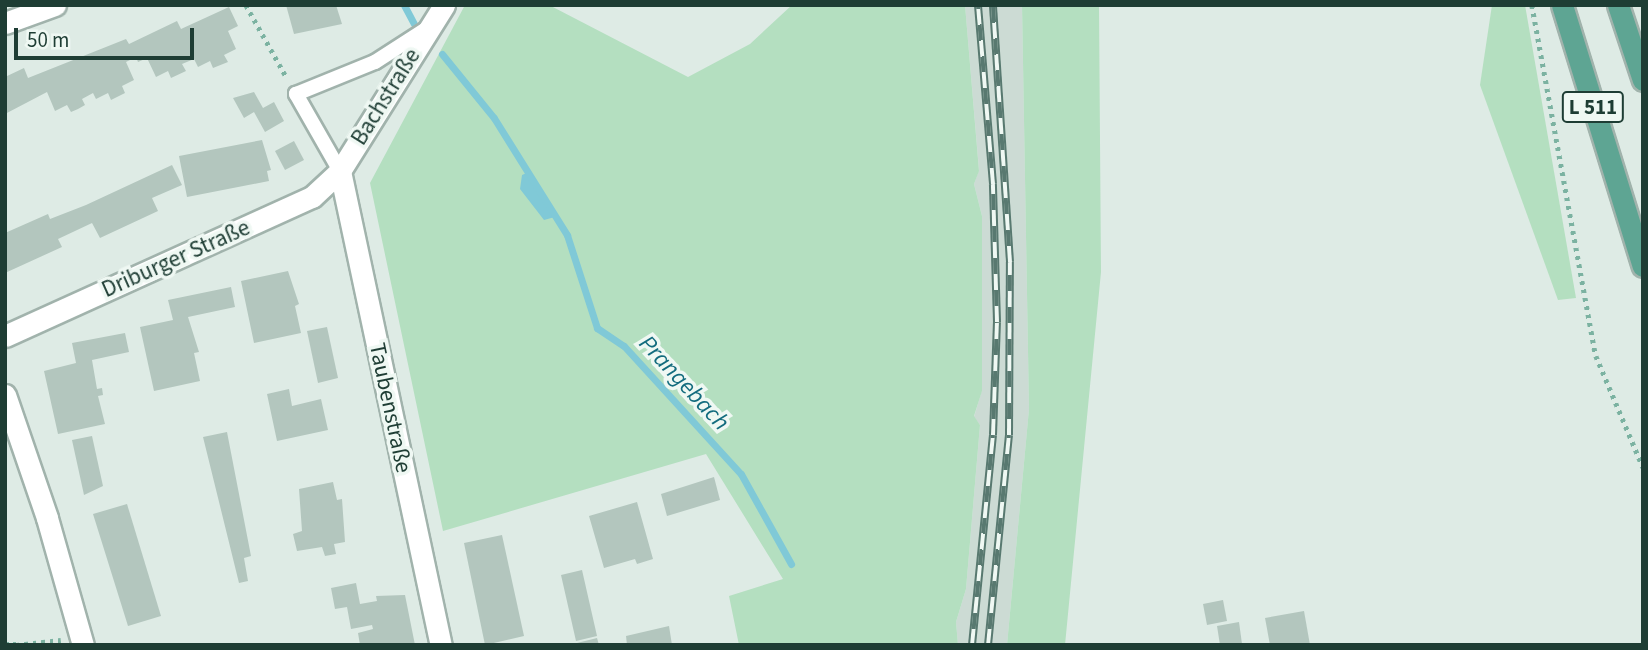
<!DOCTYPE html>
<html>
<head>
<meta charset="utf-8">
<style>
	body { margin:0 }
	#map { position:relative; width:1648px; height:650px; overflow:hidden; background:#deebe5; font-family:"Source Sans 3",sans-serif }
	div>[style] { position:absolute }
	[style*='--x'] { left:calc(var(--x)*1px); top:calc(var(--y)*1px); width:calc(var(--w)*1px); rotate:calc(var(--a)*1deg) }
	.built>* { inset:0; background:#ccdbd4 }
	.green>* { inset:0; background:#b4dfc0 }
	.water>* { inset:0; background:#80c9d7 }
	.stream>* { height:7px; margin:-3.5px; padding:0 3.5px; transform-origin:3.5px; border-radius:3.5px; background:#80c9d7 }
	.building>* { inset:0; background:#b3c6be }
	.path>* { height:4.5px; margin-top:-2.25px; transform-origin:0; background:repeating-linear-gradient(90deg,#7bb2a1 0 3.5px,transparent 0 8.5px) }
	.roads { filter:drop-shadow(2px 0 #a1b3ac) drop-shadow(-2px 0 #a1b3ac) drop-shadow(0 2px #a1b3ac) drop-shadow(0 -2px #a1b3ac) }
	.service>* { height:14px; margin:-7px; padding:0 7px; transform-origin:7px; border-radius:7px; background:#fff }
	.minor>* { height:21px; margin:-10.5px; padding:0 10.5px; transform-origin:10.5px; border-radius:10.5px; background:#fff }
	.primary>* { height:21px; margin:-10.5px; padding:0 10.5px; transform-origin:10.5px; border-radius:10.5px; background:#5ea593 }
	.rail>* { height:8px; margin-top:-4px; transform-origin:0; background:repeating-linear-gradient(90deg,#eff8f3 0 16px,#587970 0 32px); box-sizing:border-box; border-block:2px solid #587970 }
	span { translate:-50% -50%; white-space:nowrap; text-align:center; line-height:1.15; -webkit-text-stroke:7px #eff8f3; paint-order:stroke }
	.shield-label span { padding:2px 5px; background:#eff8f3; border:2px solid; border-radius:5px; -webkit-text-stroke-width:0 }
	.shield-label { font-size:21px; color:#1e3d34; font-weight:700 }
	.street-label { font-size:23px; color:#1e3d34 }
	.water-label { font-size:24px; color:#136c7e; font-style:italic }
	.frame { position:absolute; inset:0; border:7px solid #1e3d34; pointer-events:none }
	.scale { position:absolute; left:14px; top:28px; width:180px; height:32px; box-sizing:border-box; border:4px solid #1e3d34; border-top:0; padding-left:9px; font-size:21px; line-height:24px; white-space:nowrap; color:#1e3d34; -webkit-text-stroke:5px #eff8f3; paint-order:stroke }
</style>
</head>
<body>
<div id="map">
	<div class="built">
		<div style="clip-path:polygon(965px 5px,1022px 5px,1029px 409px,1007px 645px,958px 645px,956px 622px,966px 589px,980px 425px,974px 417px,982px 390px,982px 216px,974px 184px,979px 170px)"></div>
	</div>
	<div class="green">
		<div style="clip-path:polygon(465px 5px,549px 5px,688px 77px,750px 44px,792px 5px,965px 5px,979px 171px,974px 184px,982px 216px,982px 391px,974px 416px,980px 425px,966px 589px,956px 622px,958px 645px,739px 645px,729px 596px,783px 579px,706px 454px,443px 531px,370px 183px)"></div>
		<div style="clip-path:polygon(1022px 5px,1099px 5px,1101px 272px,1065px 645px,1007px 645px,1029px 409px)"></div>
		<div style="clip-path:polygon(1492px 5px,1525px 5px,1576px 298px,1558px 300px,1480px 85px)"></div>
	</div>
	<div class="water">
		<div style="clip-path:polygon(529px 172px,545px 202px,555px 217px,544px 220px,520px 189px,522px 175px)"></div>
	</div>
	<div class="stream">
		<div style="--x:404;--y:5;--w:21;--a:62"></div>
		<div style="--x:442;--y:54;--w:82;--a:50.9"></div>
		<div style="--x:494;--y:118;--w:138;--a:58"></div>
		<div style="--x:567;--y:235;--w:98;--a:72.1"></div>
		<div style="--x:597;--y:328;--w:32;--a:34"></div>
		<div style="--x:624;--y:346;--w:173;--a:47.6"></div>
		<div style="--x:741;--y:474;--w:103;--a:60.9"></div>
	</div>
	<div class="building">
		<div style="clip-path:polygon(286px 5px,336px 5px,342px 24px,294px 34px)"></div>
		<div style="clip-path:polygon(229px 7px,238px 26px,228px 31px,236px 49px,224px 55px,228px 62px,213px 68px,210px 61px,198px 67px,194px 59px,182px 64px,186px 71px,171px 78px,168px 71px,156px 77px,147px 58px,138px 62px,136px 57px,126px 62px,134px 80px,122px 86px,125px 93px,111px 100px,108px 93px,96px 99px,93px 93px,82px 99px,85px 105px,78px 109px,71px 112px,67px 105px,55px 111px,47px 92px,5px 114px,5px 77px,24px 68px,28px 78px,126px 39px,129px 44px,177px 21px,181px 29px)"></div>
		<div style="clip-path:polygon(254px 92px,263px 108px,274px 102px,284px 121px,265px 132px,254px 112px,244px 118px,233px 98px)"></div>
		<div style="clip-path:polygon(262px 140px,271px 170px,267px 171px,269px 181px,187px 197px,179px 156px)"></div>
		<div style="clip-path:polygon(294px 141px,304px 160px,285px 170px,275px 151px)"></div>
		<div style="clip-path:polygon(172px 165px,182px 185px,152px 198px,158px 211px,100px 238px,92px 223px,58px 239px,62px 247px,5px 273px,5px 233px,48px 214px,50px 219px,86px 205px)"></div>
		<div style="clip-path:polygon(288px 271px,299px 304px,295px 306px,301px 333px,254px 343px,241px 281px)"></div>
		<div style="clip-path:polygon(231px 287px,235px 307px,188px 317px,199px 352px,194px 353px,200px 381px,154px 391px,140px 327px,173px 320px,168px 300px)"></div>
		<div style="clip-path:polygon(327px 327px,338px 378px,318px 383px,307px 331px)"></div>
		<div style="clip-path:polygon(125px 333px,129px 352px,92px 360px,97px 389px,102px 388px,103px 395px,98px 396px,105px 424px,58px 434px,44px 371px,76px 363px,72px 343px)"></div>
		<div style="clip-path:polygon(289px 389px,292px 406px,321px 399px,328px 430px,277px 441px,267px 394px)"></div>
		<div style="clip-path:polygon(227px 432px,251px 556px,244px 558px,248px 581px,239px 583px,203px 437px)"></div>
		<div style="clip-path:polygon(92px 436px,103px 486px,84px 495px,72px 440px)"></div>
		<div style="clip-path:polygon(714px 477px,720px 500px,667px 516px,661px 494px)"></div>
		<div style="clip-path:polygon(333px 482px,337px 500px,342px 499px,345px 542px,334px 544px,336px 554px,325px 556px,322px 547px,297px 551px,293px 534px,302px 531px,299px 489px)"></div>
		<div style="clip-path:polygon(637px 502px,653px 559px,637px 564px,635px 559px,604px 568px,589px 516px)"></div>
		<div style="clip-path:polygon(127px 504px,161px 616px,128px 626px,93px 514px)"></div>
		<div style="clip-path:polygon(502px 535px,524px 636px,485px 645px,464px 543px)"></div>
		<div style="clip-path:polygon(582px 570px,597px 636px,576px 641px,561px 575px)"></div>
		<div style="clip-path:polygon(356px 583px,360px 604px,377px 601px,376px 596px,405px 595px,415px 645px,360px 645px,358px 633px,373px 629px,372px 625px,351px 629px,347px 607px,335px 609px,331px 588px)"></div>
		<div style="clip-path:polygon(1223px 600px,1227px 621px,1207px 625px,1203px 604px)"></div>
		<div style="clip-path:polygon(1304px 611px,1310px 645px,1270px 645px,1265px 618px)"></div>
		<div style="clip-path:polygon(1239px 622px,1242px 644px,1220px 645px,1217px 626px)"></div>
		<div style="clip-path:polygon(669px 626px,672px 645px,627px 645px,626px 636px)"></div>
		<div style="clip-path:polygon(597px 638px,599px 645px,573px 645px,573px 644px)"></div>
	</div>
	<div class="path">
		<div style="--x:246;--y:5;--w:84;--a:60.7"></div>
		<div style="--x:1532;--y:5;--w:357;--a:79.7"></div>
		<div style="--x:1596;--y:356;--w:121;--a:67.1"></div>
		<div style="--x:5;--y:644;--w:11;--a:0"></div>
		<div style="--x:16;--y:645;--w:45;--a:-6.3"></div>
	</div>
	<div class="roads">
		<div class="service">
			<div style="--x:340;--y:171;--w:89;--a:-119.7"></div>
			<div style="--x:296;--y:94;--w:85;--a:-22.1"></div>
			<div style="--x:375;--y:62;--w:61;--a:-32.9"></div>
		</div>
		<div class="minor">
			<div style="--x:5;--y:23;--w:53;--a:-19.8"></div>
			<div style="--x:340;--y:171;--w:485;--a:78"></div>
			<div style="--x:5;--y:336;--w:337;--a:-24.4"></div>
			<div style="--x:312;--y:197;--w:38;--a:-43"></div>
			<div style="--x:340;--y:171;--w:196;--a:-57.9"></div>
			<div style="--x:5;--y:395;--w:130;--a:71.1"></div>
			<div style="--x:47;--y:518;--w:132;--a:74.2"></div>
		</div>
		<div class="primary">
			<div style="--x:1562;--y:5;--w:273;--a:72.8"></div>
			<div style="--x:1618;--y:5;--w:79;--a:71.6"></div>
		</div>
	</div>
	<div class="rail">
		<div style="--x:972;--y:645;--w:211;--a:-84.3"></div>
		<div style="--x:993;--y:435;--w:113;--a:-88"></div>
		<div style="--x:997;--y:322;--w:138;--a:-91.7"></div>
		<div style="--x:993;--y:184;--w:180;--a:-94.8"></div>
		<div style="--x:988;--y:645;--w:211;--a:-84.3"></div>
		<div style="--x:1009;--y:435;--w:173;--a:-89.7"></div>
		<div style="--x:1010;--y:262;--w:258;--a:-93.8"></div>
	</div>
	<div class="shield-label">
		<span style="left:1593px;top:107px">L 511</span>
	</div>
	<div class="street-label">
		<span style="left:386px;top:97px;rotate:-58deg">Bachstraße</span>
		<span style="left:176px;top:259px;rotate:-24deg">Driburger Straße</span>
		<span style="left:390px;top:408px;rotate:78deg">Taubenstraße</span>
	</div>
	<div class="water-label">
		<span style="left:684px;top:383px;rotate:47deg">Prangebach</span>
	</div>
	<div class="frame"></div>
	<div class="scale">50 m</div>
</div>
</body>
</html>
